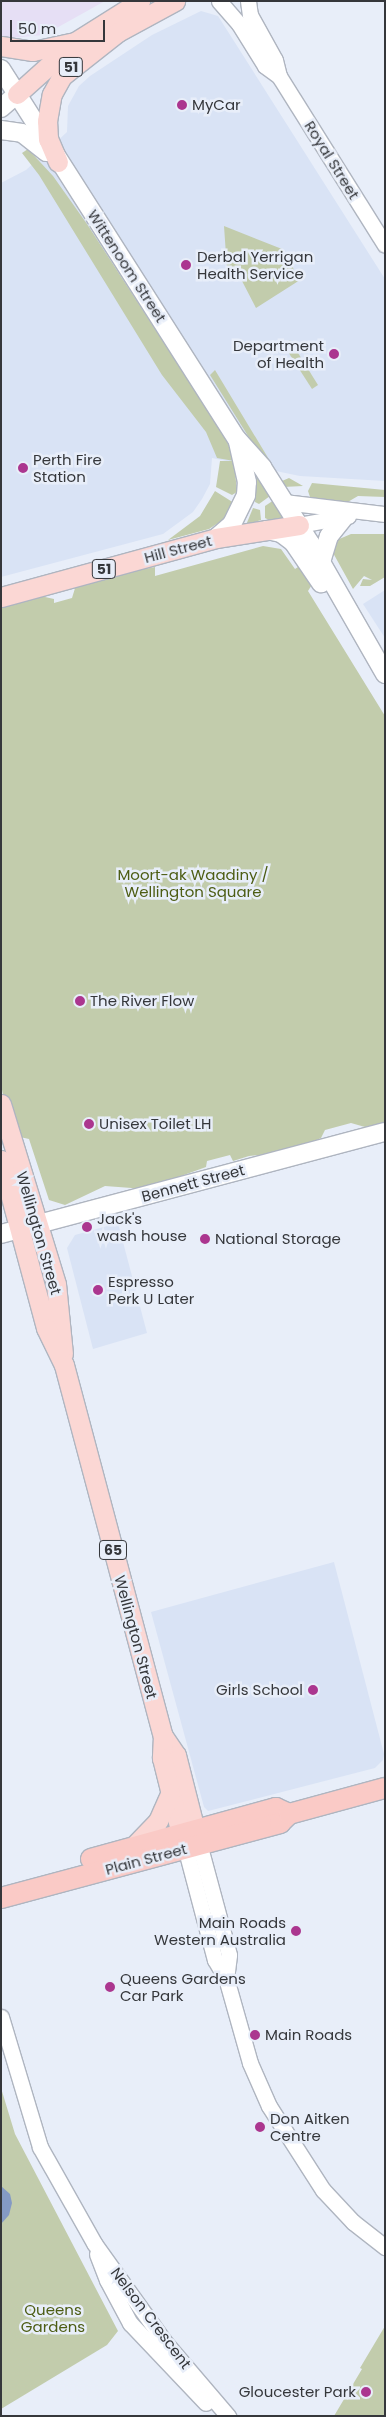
<!DOCTYPE html>
<html>
<head>
<meta charset="utf-8">
<style>
	body { margin:0 }
	#map { position:relative; width:386px; height:2417px; overflow:hidden; background:#e8eef9; font-family:Poppins,sans-serif }
	div>[style] { position:absolute }
	[style*='--x'] { left:calc(var(--x)*1px); top:calc(var(--y)*1px); width:calc(var(--w)*1px); rotate:calc(var(--a)*1deg) }
	.built>* { inset:0; background:#d9e3f5 }
	.medical>* { inset:0; background:#e6dff5 }
	.green>* { inset:0; background:#c2ccac }
	.water>* { inset:0; background:#849ac4 }
	.roads { filter:drop-shadow(1px 0 #afb5c0) drop-shadow(-1px 0 #afb5c0) drop-shadow(0 1px #afb5c0) drop-shadow(0 -1px #afb5c0) }
	.tertiary>* { height:15px; margin:-7.5px; padding:0 7.5px; transform-origin:7.5px; border-radius:7.5px; background:#fff }
	.secondary>* { height:18px; margin:-9px; padding:0 9px; transform-origin:9px; border-radius:9px; background:#fff }
	.primary>* { height:19px; margin:-9.5px; padding:0 9.5px; transform-origin:9.5px; border-radius:9.5px; background:#fbd7d4 }
	.trunk>* { height:20px; margin:-10px; padding:0 10px; transform-origin:10px; border-radius:10px; background:#facac6 }
	.dots>* { width:14px; height:14px; translate:-50% -50%; box-sizing:border-box; border:2px solid #e8eef9; border-radius:50% }
	span { translate:-50% -50%; white-space:nowrap; text-align:center; line-height:1.15; -webkit-text-stroke:5px #e8eef9; paint-order:stroke }
	.shield-label span { padding:1px 4px; background:#e8eef9; border:1px solid; border-radius:4px; -webkit-text-stroke-width:0 }
	.shield-label { font-size:14px; color:#35373b; font-weight:700 }
	.poi-label { font-size:15px; color:#35373b }
	.left { translate:0 -50%; text-align:left }
	.right { translate:-100% -50%; text-align:right }
	.street-label { font-size:15px; color:#35373b }
	.park-label { font-size:15px; color:#4d5d14 }
	.frame { position:absolute; inset:0; border:2px solid #35373b; pointer-events:none }
	.scale { position:absolute; left:10px; top:20px; width:95px; height:22px; box-sizing:border-box; border:2px solid #35373b; border-top:0; padding-left:6px; font-size:15px; line-height:18px; white-space:nowrap; color:#35373b; -webkit-text-stroke:4px #e8eef9; paint-order:stroke }
</style>
</head>
<body>
<div id="map">
	<div class="built">
		<div style="clip-path:polygon(201px 11px,218px 16px,385px 279px,385px 481px,300px 476px,212px 458px,210px 484px,202px 499px,193px 512px,163px 534px,1px 577px,1px 183px,26px 170px,67px 132px,68px 106px,79px 86px,90px 76px,152px 35px)"></div>
		<div style="clip-path:polygon(385px 590px,385px 638px,363px 604px)"></div>
		<div style="clip-path:polygon(118px 1223px,147px 1333px,93px 1349px,67px 1248px,75px 1235px)"></div>
		<div style="clip-path:polygon(334px 1562px,384px 1754px,383px 1760px,375px 1768px,208px 1811px,204px 1807px,151px 1612px)"></div>
	</div>
	<div class="medical">
		<div style="clip-path:polygon(1px 1px,105px 1px,44px 35px,10px 38px,1px 44px)"></div>
	</div>
	<div class="green">
		<div style="clip-path:polygon(28px 149px,53px 176px,87px 224px,226px 439px,234px 461px,237px 492px,232px 495px,216px 487px,220px 461px,234px 461px,217px 458px,206px 432px,162px 375px,39px 175px,22px 153px)"></div>
		<div style="clip-path:polygon(224px 226px,282px 249px,300px 280px,256px 308px,242px 281px,227px 269px)"></div>
		<div style="clip-path:polygon(290px 340px,318px 385px,312px 389px,283px 344px)"></div>
		<div style="clip-path:polygon(215px 370px,282px 481px,289px 478px,303px 486px,283px 487px,282px 482px,278px 484px,210px 375px)"></div>
		<div style="clip-path:polygon(257px 471px,271px 491px,268px 493px,270px 496px,259px 504px,255px 502px)"></div>
		<div style="clip-path:polygon(312px 483px,385px 490px,385px 497px,358px 496px,346px 503px,311px 500px,308px 491px)"></div>
		<div style="clip-path:polygon(215px 491px,234px 503px,224px 519px,209px 529px,168px 540px,200px 516px)"></div>
		<div style="clip-path:polygon(274px 500px,285px 518px,269px 520px,265px 518px,265px 506px)"></div>
		<div style="clip-path:polygon(253px 508px,260px 510px,261px 520px,246px 525px)"></div>
		<div style="clip-path:polygon(351px 534px,385px 534px,385px 577px,370px 586px,360px 586px,363px 579px,372px 580px,364px 576px,353px 589px,332px 551px,337px 540px)"></div>
		<div style="clip-path:polygon(263px 546px,281px 549px,295px 569px,301px 565px,313px 583px,308px 591px,385px 716px,385px 1122px,365px 1127px,351px 1123px,325px 1130px,321px 1138px,289px 1152px,249px 1156px,233px 1161px,230px 1155px,207px 1161px,206px 1167px,145px 1189px,105px 1186px,65px 1205px,49px 1200px,29px 1139px,20px 1137px,11px 1125px,14px 1109px,4px 1101px,1px 1084px,1px 605px,36px 595px,54px 599px,54px 603px,72px 598px,76px 585px,86px 585px,108px 576px,155px 567px,155px 576px)"></div>
		<div style="clip-path:polygon(1px 2088px,15px 2134px,118px 2331px,107px 2345px,1px 2409px)"></div>
		<div style="clip-path:polygon(385px 2326px,385px 2416px,334px 2416px,362px 2369px,360px 2368px)"></div>
	</div>
	<div class="water">
		<div style="clip-path:polygon(1px 2186px,10px 2194px,12px 2203px,9px 2215px,1px 2224px)"></div>
	</div>
	<div class="roads">
		<div class="tertiary">
			<div style="--x:219;--y:1;--w:30;--a:49"></div>
			<div style="--x:239;--y:24;--w:49;--a:58.2"></div>
			<div style="--x:265;--y:66;--w:17;--a:36"></div>
			<div style="--x:248;--y:1;--w:14;--a:82"></div>
			<div style="--x:250;--y:15;--w:51;--a:60.9"></div>
			<div style="--x:275;--y:60;--w:16;--a:76"></div>
			<div style="--x:279;--y:76;--w:199;--a:57.9"></div>
			<div style="--x:284;--y:502;--w:102;--a:6.8"></div>
			<div style="--x:299;--y:525;--w:50;--a:-10.4"></div>
			<div style="--x:197;--y:1836;--w:123;--a:74.9"></div>
			<div style="--x:229;--y:1955;--w:23;--a:97"></div>
			<div style="--x:183;--y:1839;--w:125;--a:75.2"></div>
			<div style="--x:215;--y:1960;--w:21;--a:59"></div>
			<div style="--x:226;--y:1978;--w:88;--a:74.2"></div>
			<div style="--x:250;--y:2063;--w:47;--a:66.2"></div>
			<div style="--x:269;--y:2106;--w:100;--a:57.3"></div>
			<div style="--x:323;--y:2190;--w:44;--a:46.8"></div>
			<div style="--x:353;--y:2222;--w:41;--a:38"></div>
			<div style="--x:1;--y:2017;--w:136;--a:73.3"></div>
			<div style="--x:40;--y:2147;--w:110;--a:60.6"></div>
			<div style="--x:94;--y:2243;--w:120;--a:54.5"></div>
			<div style="--x:164;--y:2341;--w:99;--a:49.5"></div>
			<div style="--x:97;--y:2254;--w:28;--a:69"></div>
			<div style="--x:107;--y:2280;--w:49;--a:61.9"></div>
			<div style="--x:130;--y:2323;--w:110;--a:46.5"></div>
		</div>
		<div class="secondary">
			<div style="--x:1;--y:69;--w:439;--a:57.5"></div>
			<div style="--x:237;--y:439;--w:38;--a:48"></div>
			<div style="--x:262;--y:467;--w:90;--a:57.7"></div>
			<div style="--x:310;--y:543;--w:151;--a:60.2"></div>
			<div style="--x:1;--y:108;--w:21;--a:-41"></div>
			<div style="--x:1;--y:130;--w:21;--a:8"></div>
			<div style="--x:22;--y:133;--w:31;--a:38"></div>
			<div style="--x:267;--y:530;--w:14;--a:12"></div>
			<div style="--x:281;--y:533;--w:15;--a:37"></div>
			<div style="--x:293;--y:542;--w:50;--a:55.7"></div>
			<div style="--x:216;--y:538;--w:21;--a:-41"></div>
			<div style="--x:232;--y:524;--w:32;--a:-64"></div>
			<div style="--x:246;--y:495;--w:13;--a:-86"></div>
			<div style="--x:247;--y:482;--w:41;--a:-102.7"></div>
			<div style="--x:321;--y:562;--w:27;--a:-73"></div>
			<div style="--x:329;--y:536;--w:22;--a:-51"></div>
			<div style="--x:1;--y:1234;--w:397;--a:-14.9"></div>
		</div>
		<div class="primary">
			<div style="--x:1;--y:46;--w:32;--a:9"></div>
			<div style="--x:33;--y:51;--w:39;--a:-12"></div>
			<div style="--x:17;--y:94;--w:78;--a:-41.9"></div>
			<div style="--x:75;--y:42;--w:77;--a:-32.2"></div>
			<div style="--x:58;--y:162;--w:25;--a:-113"></div>
			<div style="--x:48;--y:139;--w:18;--a:-93"></div>
			<div style="--x:47;--y:121;--w:27;--a:-80"></div>
			<div style="--x:52;--y:94;--w:21;--a:-61"></div>
			<div style="--x:62;--y:76;--w:71;--a:-38.2"></div>
			<div style="--x:118;--y:32;--w:65;--a:-28.5"></div>
			<div style="--x:1;--y:597;--w:223;--a:-15.3"></div>
			<div style="--x:216;--y:538;--w:84;--a:-8.9"></div>
			<div style="--x:1;--y:1104;--w:188;--a:73"></div>
			<div style="--x:56;--y:1284;--w:70;--a:84.3"></div>
			<div style="--x:1;--y:1160;--w:174;--a:75"></div>
			<div style="--x:46;--y:1328;--w:41;--a:64.1"></div>
			<div style="--x:64;--y:1365;--w:384;--a:75.1"></div>
			<div style="--x:163;--y:1736;--w:23;--a:56"></div>
			<div style="--x:176;--y:1755;--w:77;--a:75.8"></div>
			<div style="--x:163;--y:1736;--w:22;--a:93"></div>
			<div style="--x:162;--y:1758;--w:78;--a:76"></div>
			<div style="--x:132;--y:1848;--w:37;--a:-46"></div>
			<div style="--x:158;--y:1821;--w:30;--a:-66"></div>
		</div>
		<div class="trunk">
			<div style="--x:91;--y:1859;--w:192;--a:-15.4"></div>
			<div style="--x:276;--y:1808;--w:14;--a:25"></div>
			<div style="--x:1;--y:1898;--w:289;--a:-15"></div>
			<div style="--x:280;--y:1823;--w:13;--a:-45"></div>
			<div style="--x:289;--y:1814;--w:99;--a:-15.2"></div>
		</div>
	</div>
	<div class="dots">
		<div style="left:182px;top:105px;background:#ab368f"></div>
		<div style="left:186px;top:265px;background:#ab368f"></div>
		<div style="left:334px;top:354px;background:#ab368f"></div>
		<div style="left:23px;top:468px;background:#ab368f"></div>
		<div style="left:80px;top:1001px;background:#ab368f"></div>
		<div style="left:89px;top:1124px;background:#ab368f"></div>
		<div style="left:87px;top:1227px;background:#ab368f"></div>
		<div style="left:205px;top:1239px;background:#ab368f"></div>
		<div style="left:98px;top:1290px;background:#ab368f"></div>
		<div style="left:313px;top:1690px;background:#ab368f"></div>
		<div style="left:296px;top:1931px;background:#ab368f"></div>
		<div style="left:110px;top:1987px;background:#ab368f"></div>
		<div style="left:255px;top:2035px;background:#ab368f"></div>
		<div style="left:260px;top:2127px;background:#ab368f"></div>
		<div style="left:366px;top:2392px;background:#ab368f"></div>
	</div>
	<div class="shield-label">
		<span style="left:71px;top:67px">51</span>
		<span style="left:104px;top:569px">51</span>
		<span style="left:113px;top:1550px">65</span>
	</div>
	<div class="poi-label">
		<span class="left" style="left:192px;top:105px">MyCar</span>
		<span class="left" style="left:197px;top:265px">Derbal Yerrigan<br>Health Service</span>
		<span class="right" style="left:324px;top:354px">Department<br>of Health</span>
		<span class="left" style="left:33px;top:468px">Perth Fire<br>Station</span>
		<span class="left" style="left:90px;top:1001px">The River Flow</span>
		<span class="left" style="left:99px;top:1124px">Unisex Toilet LH</span>
		<span class="left" style="left:97px;top:1227px">Jack's<br>wash house</span>
		<span class="left" style="left:215px;top:1239px">National Storage</span>
		<span class="left" style="left:108px;top:1290px">Espresso<br>Perk U Later</span>
		<span class="right" style="left:303px;top:1690px">Girls School</span>
		<span class="right" style="left:286px;top:1931px">Main Roads<br>Western Australia</span>
		<span class="left" style="left:120px;top:1987px">Queens Gardens<br>Car Park</span>
		<span class="left" style="left:265px;top:2035px">Main Roads</span>
		<span class="left" style="left:270px;top:2127px">Don Aitken<br>Centre</span>
		<span class="right" style="left:356px;top:2392px">Gloucester Park</span>
	</div>
	<div class="street-label">
		<span style="left:332px;top:160px;rotate:58deg">Royal Street</span>
		<span style="left:127px;top:266px;rotate:57deg">Wittenoom Street</span>
		<span style="left:178px;top:549px;rotate:-15deg">Hill Street</span>
		<span style="left:193px;top:1183px;rotate:-15deg">Bennett Street</span>
		<span style="left:39px;top:1233px;rotate:74deg">Wellington Street</span>
		<span style="left:136px;top:1637px;rotate:75deg">Wellington Street</span>
		<span style="left:146px;top:1859px;rotate:-15deg">Plain Street</span>
		<span style="left:151px;top:2318px;rotate:53deg">Nelson Crescent</span>
	</div>
	<div class="park-label">
		<span style="left:193px;top:883px">Moort-ak Waadiny /<br>Wellington Square</span>
		<span style="left:53px;top:2318px">Queens<br>Gardens</span>
	</div>
	<div class="frame"></div>
	<div class="scale">50 m</div>
</div>
</body>
</html>
